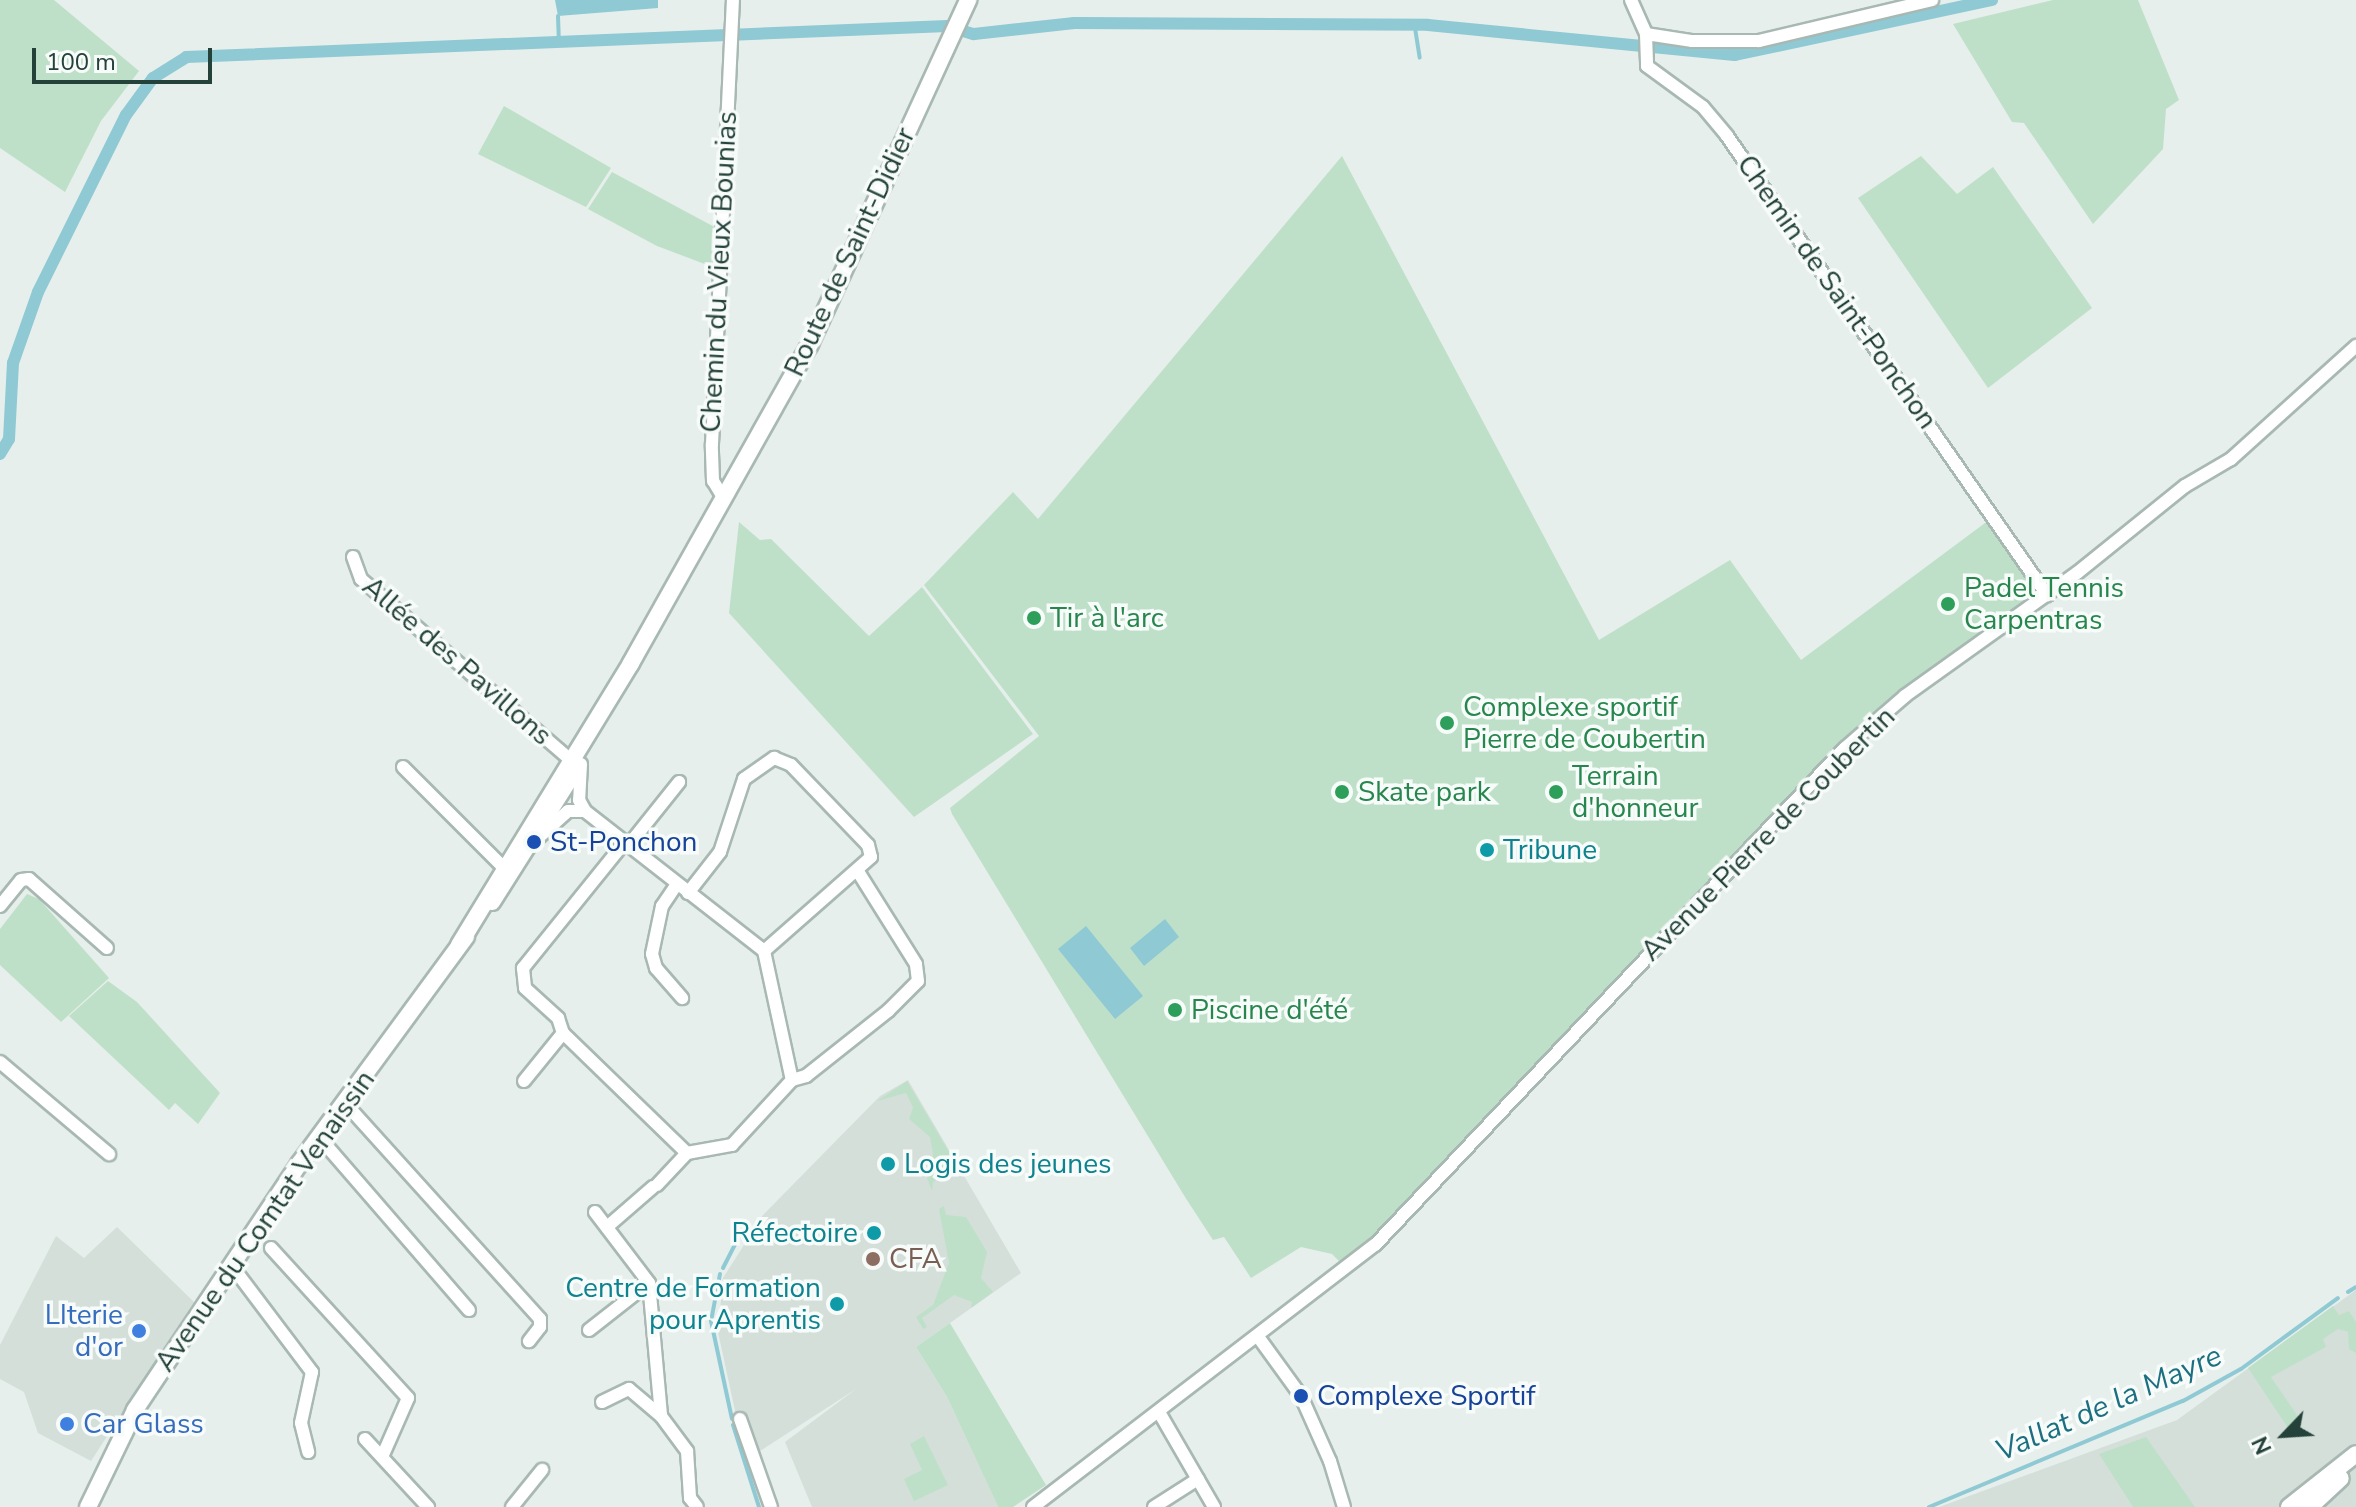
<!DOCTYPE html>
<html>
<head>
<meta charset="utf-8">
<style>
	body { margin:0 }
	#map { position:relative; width:2356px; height:1507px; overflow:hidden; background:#e6efeb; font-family:"Nunito Sans",sans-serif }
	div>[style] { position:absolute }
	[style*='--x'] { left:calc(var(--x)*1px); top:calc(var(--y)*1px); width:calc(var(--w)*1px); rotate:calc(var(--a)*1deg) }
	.built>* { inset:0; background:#d4dfda }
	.green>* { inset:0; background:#bfe0c8 }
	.water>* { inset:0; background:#8ec9d4 }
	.stream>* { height:4px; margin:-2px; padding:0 2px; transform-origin:2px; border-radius:2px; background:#8ec9d4 }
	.canal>* { height:12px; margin:-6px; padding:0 6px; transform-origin:6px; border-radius:6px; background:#8ec9d4 }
	.roads { filter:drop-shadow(2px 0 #a8b8b2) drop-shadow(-2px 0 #a8b8b2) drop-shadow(0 2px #a8b8b2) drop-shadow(0 -2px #a8b8b2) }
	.minor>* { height:12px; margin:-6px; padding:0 6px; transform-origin:6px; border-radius:6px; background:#fff }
	.secondary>* { height:16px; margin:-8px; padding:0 8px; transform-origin:8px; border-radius:8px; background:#fff }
	.dots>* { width:22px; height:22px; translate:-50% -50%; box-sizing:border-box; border:4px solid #f7fbf9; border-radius:50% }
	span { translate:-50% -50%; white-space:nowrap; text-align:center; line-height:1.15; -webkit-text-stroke:7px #f7fbf9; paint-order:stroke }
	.street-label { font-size:28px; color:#24423a }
	.leisure-label { font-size:28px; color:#27864d }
	.left { translate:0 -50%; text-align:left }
	.transit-label { font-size:28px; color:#164399 }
	.culture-label { font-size:28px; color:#0d838f }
	.right { translate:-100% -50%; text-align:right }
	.education-label { font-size:28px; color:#785e54 }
	.shop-label { font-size:28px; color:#366cbe }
	.water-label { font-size:30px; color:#1c6f80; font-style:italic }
	.north { position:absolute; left:2244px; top:1395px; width:80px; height:80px; -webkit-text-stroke:6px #f7fbf9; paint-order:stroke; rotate:245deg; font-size:22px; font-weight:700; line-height:32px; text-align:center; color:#24423a }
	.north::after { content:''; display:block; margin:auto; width:28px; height:36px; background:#24423a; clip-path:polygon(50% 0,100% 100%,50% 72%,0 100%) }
	.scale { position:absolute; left:32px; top:48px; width:180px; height:36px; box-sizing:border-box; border:4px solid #24423a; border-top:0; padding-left:10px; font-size:24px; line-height:28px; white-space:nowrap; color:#24423a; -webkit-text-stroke:6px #f7fbf9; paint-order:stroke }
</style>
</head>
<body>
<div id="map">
	<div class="built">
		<div style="clip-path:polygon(908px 1080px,1021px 1273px,916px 1347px,947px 1397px,998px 1507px,812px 1507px,785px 1442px,856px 1389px,760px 1451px,746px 1417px,737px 1420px,718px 1332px,723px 1278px,763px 1215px,880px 1096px)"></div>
		<div style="clip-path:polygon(117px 1227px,194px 1302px,91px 1461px,38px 1433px,24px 1392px,0 1379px,0 1345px,56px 1236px,84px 1258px)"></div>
		<div style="clip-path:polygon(2356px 1290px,2356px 1507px,1939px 1507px,2177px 1420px)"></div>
	</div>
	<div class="green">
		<div style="clip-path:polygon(0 0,54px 0,139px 71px,101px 121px,65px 192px,0 148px)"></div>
		<div style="clip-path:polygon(2053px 0,2138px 0,2179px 100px,2166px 109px,2163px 149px,2093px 224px,2024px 123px,2012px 122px,1953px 24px)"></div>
		<div style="clip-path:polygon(504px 106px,611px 168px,586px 207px,478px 154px)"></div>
		<div style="clip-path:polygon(1342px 156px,1599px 640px,1730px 560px,1801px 660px,1989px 520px,2038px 591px,1835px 749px,1345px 1267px,1332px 1254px,1301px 1247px,1251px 1278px,1224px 1237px,1213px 1240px,1185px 1197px,952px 814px,950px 808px,1039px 736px,924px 585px,1013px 492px,1038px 519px)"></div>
		<div style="clip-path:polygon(1921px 156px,1957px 194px,1993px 167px,2092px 308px,1988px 388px,1858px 198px)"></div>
		<div style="clip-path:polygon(612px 172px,722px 231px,718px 269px,657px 246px,588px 209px)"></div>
		<div style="clip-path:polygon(739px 522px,760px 540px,771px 539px,869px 636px,922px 587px,1033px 734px,914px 817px,729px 613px)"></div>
		<div style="clip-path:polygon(27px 894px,39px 899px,109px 978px,61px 1022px,0 965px,0 929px)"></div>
		<div style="clip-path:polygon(108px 981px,137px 1002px,220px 1093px,198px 1124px,175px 1103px,169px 1110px,69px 1016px)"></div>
		<div style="clip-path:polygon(907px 1081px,958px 1167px,933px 1182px,932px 1191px,927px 1178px,933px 1154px,930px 1137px,909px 1119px,913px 1107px,906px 1093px,877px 1101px)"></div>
		<div style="clip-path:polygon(944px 1206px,946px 1215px,966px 1217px,987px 1252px,981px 1278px,993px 1292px,971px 1308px,972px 1302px,954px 1295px,922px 1318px,927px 1327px,923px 1329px,916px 1317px,933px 1305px,949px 1263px,939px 1209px)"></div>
		<div style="clip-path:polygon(2333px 1306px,2339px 1315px,2349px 1311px,2356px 1322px,2356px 1353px,2349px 1349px,2348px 1332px,2338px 1329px,2323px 1339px,2326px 1347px,2271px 1377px,2301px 1421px,2288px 1428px,2248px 1368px)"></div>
		<div style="clip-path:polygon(950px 1323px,1046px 1485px,1013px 1507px,998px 1507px,947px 1397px,916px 1347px)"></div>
		<div style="clip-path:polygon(924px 1436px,948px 1485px,914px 1501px,904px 1479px,922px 1470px,910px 1444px)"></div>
		<div style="clip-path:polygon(2146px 1437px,2195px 1507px,2133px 1507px,2099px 1454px)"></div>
	</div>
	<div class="water">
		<div style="clip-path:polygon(555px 0,658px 0,658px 8px,558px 16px)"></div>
		<div style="clip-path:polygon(1165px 919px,1179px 937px,1144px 966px,1130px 948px)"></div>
		<div style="clip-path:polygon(1086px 926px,1143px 996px,1115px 1019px,1058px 949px)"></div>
	</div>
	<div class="stream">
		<div style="--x:558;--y:16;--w:24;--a:88"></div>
		<div style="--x:1415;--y:28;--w:30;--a:81"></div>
		<div style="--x:723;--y:1268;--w:28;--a:-63"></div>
		<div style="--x:720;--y:1274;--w:48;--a:100.8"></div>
		<div style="--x:711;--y:1321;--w:100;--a:77.9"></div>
		<div style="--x:2348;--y:1292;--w:9;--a:-32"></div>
		<div style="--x:733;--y:1425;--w:86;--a:72.4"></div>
		<div style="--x:1929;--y:1507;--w:275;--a:-22.7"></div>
		<div style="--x:2183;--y:1401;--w:66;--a:-28.9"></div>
		<div style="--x:2241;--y:1369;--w:120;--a:-36.2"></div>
	</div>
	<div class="canal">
		<div style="--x:0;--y:454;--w:17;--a:-59"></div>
		<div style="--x:9;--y:439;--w:76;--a:-87"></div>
		<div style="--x:13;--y:363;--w:75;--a:-70.6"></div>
		<div style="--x:38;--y:292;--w:198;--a:-63.6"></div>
		<div style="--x:126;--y:115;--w:46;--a:-53.9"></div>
		<div style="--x:153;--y:78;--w:39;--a:-32"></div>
		<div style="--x:186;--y:57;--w:762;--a:-2.33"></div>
		<div style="--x:947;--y:26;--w:28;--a:17"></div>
		<div style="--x:974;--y:34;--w:101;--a:-6.3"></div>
		<div style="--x:1074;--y:23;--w:354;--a:0.3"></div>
		<div style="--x:1428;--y:25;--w:308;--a:5.6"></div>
		<div style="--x:1735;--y:55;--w:263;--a:-12.1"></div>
	</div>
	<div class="roads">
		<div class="minor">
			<div style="--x:1631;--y:0;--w:37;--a:66"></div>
			<div style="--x:1646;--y:34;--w:32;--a:88"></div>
			<div style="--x:1647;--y:66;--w:69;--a:36.2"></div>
			<div style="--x:1703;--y:107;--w:38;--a:50"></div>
			<div style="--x:1727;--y:136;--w:560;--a:55.12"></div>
			<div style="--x:1646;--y:34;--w:47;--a:8.7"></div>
			<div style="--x:1692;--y:41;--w:67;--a:0"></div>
			<div style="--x:1759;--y:41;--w:178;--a:-13.3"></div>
			<div style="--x:724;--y:499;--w:21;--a:-121"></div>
			<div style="--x:713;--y:481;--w:37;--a:-92"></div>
			<div style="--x:712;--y:444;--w:444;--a:-87.3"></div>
			<div style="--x:353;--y:557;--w:23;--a:70"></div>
			<div style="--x:361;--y:579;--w:277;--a:40.8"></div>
			<div style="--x:581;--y:764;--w:36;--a:93"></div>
			<div style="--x:579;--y:800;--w:13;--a:61"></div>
			<div style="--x:403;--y:767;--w:150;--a:45"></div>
			<div style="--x:538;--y:838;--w:40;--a:-42"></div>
			<div style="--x:568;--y:811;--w:17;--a:0"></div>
			<div style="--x:585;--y:811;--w:227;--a:38"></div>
			<div style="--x:764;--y:951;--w:132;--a:77.8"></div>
			<div style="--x:624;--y:843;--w:161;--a:128.9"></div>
			<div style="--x:523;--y:968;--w:20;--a:84"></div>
			<div style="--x:525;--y:988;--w:45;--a:42.3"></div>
			<div style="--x:558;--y:1018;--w:16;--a:72"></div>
			<div style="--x:563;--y:1033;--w:173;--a:44.1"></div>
			<div style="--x:687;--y:1153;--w:46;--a:-10.1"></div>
			<div style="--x:732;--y:1145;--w:88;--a:-47.3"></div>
			<div style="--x:628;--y:846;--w:82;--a:-51.4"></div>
			<div style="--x:677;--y:884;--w:27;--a:124"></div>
			<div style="--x:662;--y:906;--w:49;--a:101.8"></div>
			<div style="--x:652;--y:954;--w:15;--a:74"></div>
			<div style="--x:656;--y:968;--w:40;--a:49"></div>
			<div style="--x:688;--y:893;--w:52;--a:-52"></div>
			<div style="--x:720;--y:852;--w:77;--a:-71.8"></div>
			<div style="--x:744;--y:779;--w:37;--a:-35"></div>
			<div style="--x:774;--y:758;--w:18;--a:22"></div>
			<div style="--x:791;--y:765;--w:111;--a:46.1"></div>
			<div style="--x:868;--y:845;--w:12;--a:76"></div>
			<div style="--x:871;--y:857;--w:142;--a:138.7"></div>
			<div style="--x:0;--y:906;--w:33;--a:-51"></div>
			<div style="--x:21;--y:880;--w:8;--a:-7"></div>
			<div style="--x:29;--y:879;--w:104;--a:41.5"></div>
			<div style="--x:0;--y:1062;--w:143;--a:40.2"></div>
			<div style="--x:792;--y:1080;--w:15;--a:-16"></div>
			<div style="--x:806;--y:1076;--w:105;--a:-38.4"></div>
			<div style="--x:888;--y:1011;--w:42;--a:-45"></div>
			<div style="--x:918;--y:981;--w:17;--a:-97"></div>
			<div style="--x:916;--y:964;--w:111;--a:-122.1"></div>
			<div style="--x:524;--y:1081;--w:62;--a:-50.9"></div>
			<div style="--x:345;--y:1103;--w:291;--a:47.9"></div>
			<div style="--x:540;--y:1319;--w:8;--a:90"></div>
			<div style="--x:540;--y:1327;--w:18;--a:128"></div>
			<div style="--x:319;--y:1137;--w:229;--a:49.1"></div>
			<div style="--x:657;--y:1185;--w:44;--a:-46.8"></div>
			<div style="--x:595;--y:1212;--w:89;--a:52.7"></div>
			<div style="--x:649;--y:1283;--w:134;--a:84.8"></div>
			<div style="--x:661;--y:1416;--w:44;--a:53.4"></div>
			<div style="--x:687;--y:1451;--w:47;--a:86.3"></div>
			<div style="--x:690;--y:1498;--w:11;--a:52"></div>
			<div style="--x:607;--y:1227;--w:61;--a:-41"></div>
			<div style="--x:271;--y:1248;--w:203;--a:47.6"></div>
			<div style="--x:408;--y:1398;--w:64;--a:113.8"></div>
			<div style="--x:232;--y:1266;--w:133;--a:53"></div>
			<div style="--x:312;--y:1372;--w:52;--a:102.2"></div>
			<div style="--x:301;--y:1423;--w:30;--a:76"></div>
			<div style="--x:589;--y:1330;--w:76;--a:-38.1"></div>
			<div style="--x:1259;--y:1338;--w:72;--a:54.1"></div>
			<div style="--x:1301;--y:1396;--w:71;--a:66"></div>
			<div style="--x:1330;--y:1461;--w:48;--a:73.1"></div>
			<div style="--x:602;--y:1402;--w:30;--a:-26"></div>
			<div style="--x:629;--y:1389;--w:42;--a:40.2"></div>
			<div style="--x:1159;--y:1412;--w:110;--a:59.9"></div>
			<div style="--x:740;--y:1419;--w:93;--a:70.6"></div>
			<div style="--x:365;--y:1439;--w:93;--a:47.2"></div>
			<div style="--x:512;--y:1507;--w:48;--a:-51"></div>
			<div style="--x:1033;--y:1507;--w:431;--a:-37.5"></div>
			<div style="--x:1375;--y:1245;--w:684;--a:-46.6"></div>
			<div style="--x:1845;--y:748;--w:79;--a:-40.9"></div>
			<div style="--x:1905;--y:696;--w:211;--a:-35.6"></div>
			<div style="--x:2077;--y:573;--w:139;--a:-38.9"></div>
			<div style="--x:2185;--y:486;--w:53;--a:-30.4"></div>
			<div style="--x:2231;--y:459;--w:169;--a:-42.1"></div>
			<div style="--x:1154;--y:1507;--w:52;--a:-32.5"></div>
		</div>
		<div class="secondary">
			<div style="--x:492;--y:902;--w:161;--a:-57.7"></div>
			<div style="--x:459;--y:945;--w:330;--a:-58.6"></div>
			<div style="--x:631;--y:663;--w:366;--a:-60.7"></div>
			<div style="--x:810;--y:344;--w:379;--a:-65.3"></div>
			<div style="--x:88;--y:1507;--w:108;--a:-64.1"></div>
			<div style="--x:135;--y:1410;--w:296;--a:-56.3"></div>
			<div style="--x:299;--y:1164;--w:282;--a:-53.7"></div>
			<div style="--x:2289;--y:1507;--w:85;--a:-38.3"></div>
			<div style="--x:2310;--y:1507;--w:42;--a:-43.1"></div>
		</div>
	</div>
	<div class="dots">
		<div style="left:1948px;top:604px;background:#2e9e5b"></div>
		<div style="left:1034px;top:618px;background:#2e9e5b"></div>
		<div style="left:1447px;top:723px;background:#2e9e5b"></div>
		<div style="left:1342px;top:792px;background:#2e9e5b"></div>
		<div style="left:1556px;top:792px;background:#2e9e5b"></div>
		<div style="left:534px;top:842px;background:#1a4fb4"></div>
		<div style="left:1487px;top:850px;background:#0f9aa8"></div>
		<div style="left:1175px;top:1010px;background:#2e9e5b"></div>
		<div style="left:888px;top:1164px;background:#0f9aa8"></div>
		<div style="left:874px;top:1233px;background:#0f9aa8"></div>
		<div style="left:873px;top:1259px;background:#8d6e63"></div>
		<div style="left:837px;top:1304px;background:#0f9aa8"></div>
		<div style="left:139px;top:1331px;background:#3f7fe0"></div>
		<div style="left:1301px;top:1396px;background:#1a4fb4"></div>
		<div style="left:67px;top:1424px;background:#3f7fe0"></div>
	</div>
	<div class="street-label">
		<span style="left:850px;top:252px;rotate:-65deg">Route de Saint-Didier</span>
		<span style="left:719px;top:272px;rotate:-87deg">Chemin du Vieux Bounias</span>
		<span style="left:1837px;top:292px;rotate:55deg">Chemin de Saint-Ponchon</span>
		<span style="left:457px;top:661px;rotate:41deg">Allée des Pavillons</span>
		<span style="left:1768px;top:834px;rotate:-45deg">Avenue Pierre de Coubertin</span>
		<span style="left:265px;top:1221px;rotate:-55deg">Avenue du Comtat Venaissin</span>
	</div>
	<div class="leisure-label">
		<span class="left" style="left:1964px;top:604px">Padel Tennis<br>Carpentras</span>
		<span class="left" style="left:1050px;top:618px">Tir à l'arc</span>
		<span class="left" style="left:1463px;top:723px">Complexe sportif<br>Pierre de Coubertin</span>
		<span class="left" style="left:1572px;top:792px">Terrain<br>d'honneur</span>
		<span class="left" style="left:1358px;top:792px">Skate park</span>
		<span class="left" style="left:1191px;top:1010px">Piscine d'été</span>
	</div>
	<div class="transit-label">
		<span class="left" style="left:550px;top:842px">St-Ponchon</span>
		<span class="left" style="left:1317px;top:1396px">Complexe Sportif</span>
	</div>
	<div class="culture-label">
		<span class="left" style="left:1503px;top:850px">Tribune</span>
		<span class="left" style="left:904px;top:1164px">Logis des jeunes</span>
		<span class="right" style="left:858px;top:1233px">Réfectoire</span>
		<span class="right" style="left:821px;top:1304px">Centre de Formation<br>pour Aprentis</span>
	</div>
	<div class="education-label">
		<span class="left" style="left:889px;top:1259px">CFA</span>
	</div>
	<div class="shop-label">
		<span class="right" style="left:123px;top:1331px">LIterie<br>d'or</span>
		<span class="left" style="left:83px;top:1424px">Car Glass</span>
	</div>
	<div class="water-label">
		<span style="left:2109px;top:1404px;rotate:-24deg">Vallat de la Mayre</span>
	</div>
	<div class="north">N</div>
	<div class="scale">100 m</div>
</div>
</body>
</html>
